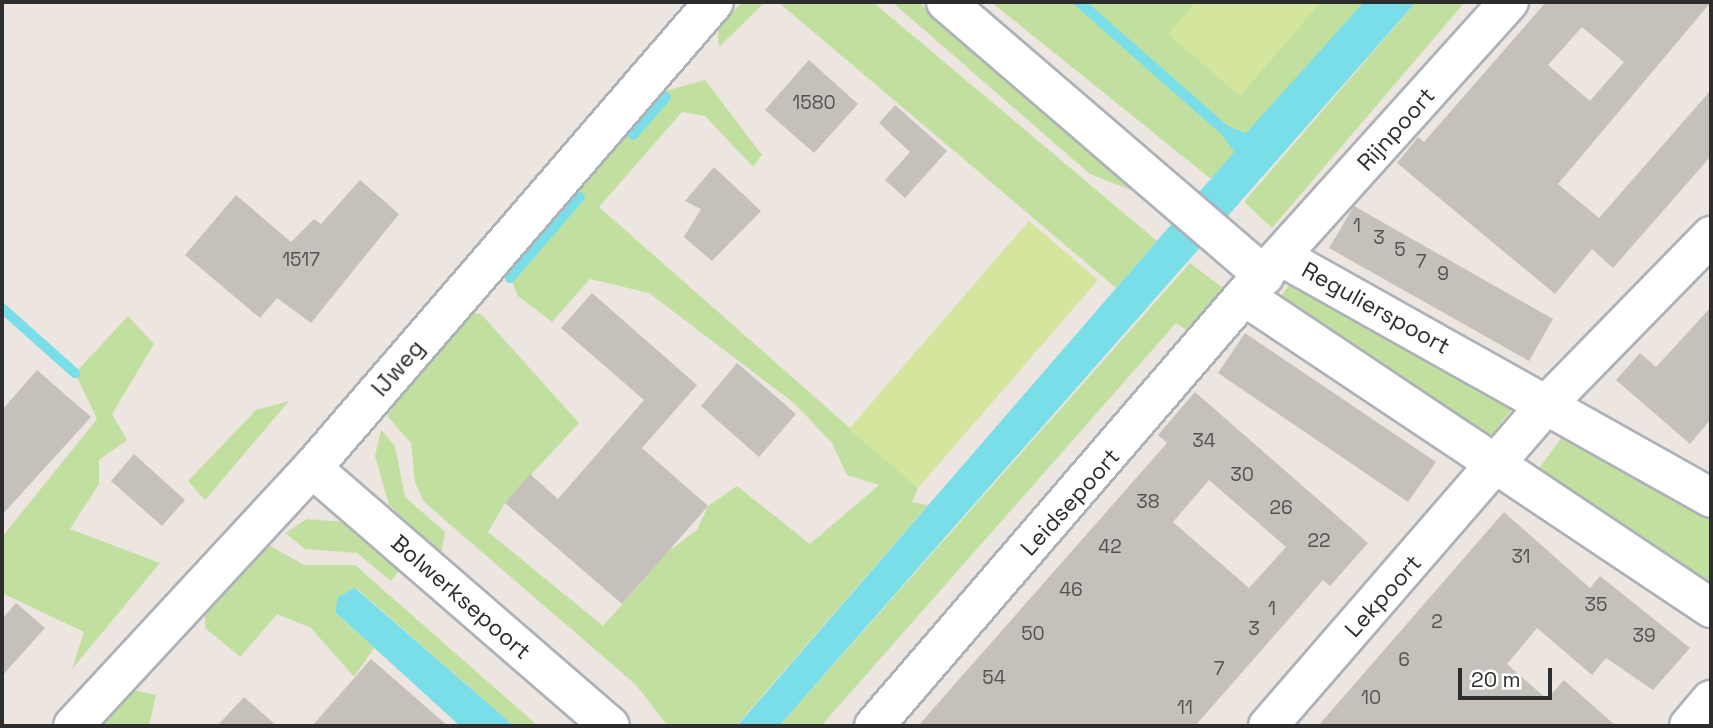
<!DOCTYPE html>
<html>
<head>
<meta charset="utf-8">
<style>
	body { margin:0 }
	#map { position:relative; width:1713px; height:728px; overflow:hidden; background:#ede5e0; font-family:"Space Grotesk",sans-serif }
	div>[style] { position:absolute }
	[style*='--x'] { left:calc(var(--x)*1px); top:calc(var(--y)*1px); width:calc(var(--w)*1px); rotate:calc(var(--a)*1deg) }
	.green>* { inset:0; background:#c1e0a0 }
	.pitch>* { inset:0; background:#d4e69d }
	.water>* { inset:0; background:#7adee8 }
	.stream>* { height:10px; margin:-5px; padding:0 5px; transform-origin:5px; border-radius:5px; background:#7adee8 }
	.building>* { inset:0; background:#c6c0bb }
	.roads { filter:drop-shadow(2px 0 #adb1b8) drop-shadow(-2px 0 #adb1b8) drop-shadow(0 2px #adb1b8) drop-shadow(0 -2px #adb1b8) }
	.minor>* { height:38px; margin:-19px; padding:0 19px; transform-origin:19px; border-radius:19px; background:#fff }
	span { translate:-50% -50%; white-space:nowrap; text-align:center; line-height:1.15; -webkit-text-stroke:7px #fff; paint-order:stroke }
	.number-label { font-size:19px; color:#535250 }
	.number-label span { -webkit-text-stroke-width:0 }
	.street-label { font-size:23px; color:#2d2d2d }
	.frame { position:absolute; inset:0; border:4px solid #2d2d2d; pointer-events:none }
	.scale { position:absolute; left:1458px; top:668px; width:94px; height:32px; box-sizing:border-box; border:4px solid #2d2d2d; border-top:0; padding-left:9px; font-size:21px; line-height:24px; white-space:nowrap; color:#2d2d2d; -webkit-text-stroke:5px #fff; paint-order:stroke }
</style>
</head>
<body>
<div id="map">
	<div class="green">
		<div style="clip-path:polygon(743px 2px,765px 2px,719px 47px,717px 27px)"></div>
		<div style="clip-path:polygon(778px 2px,873px 2px,1157px 241px,1116px 288px)"></div>
		<div style="clip-path:polygon(892px 2px,918px 2px,1151px 198px,1090px 174px)"></div>
		<div style="clip-path:polygon(991px 2px,1364px 2px,1211px 179px)"></div>
		<div style="clip-path:polygon(1416px 2px,1465px 2px,1272px 228px,1244px 202px)"></div>
		<div style="clip-path:polygon(705px 80px,762px 155px,753px 167px,705px 116px,682px 112px,599px 207px,918px 488px,912px 502px,928px 505px,736px 726px,668px 726px,636px 685px,424px 502px,415px 482px,411px 443px,387px 416px,455px 319px,465px 312px,481px 314px,579px 423px,505px 503px,488px 532px,603px 626px,647px 576px,566px 498px,579px 485px,670px 550px,697px 530px,708px 506px,737px 486px,810px 544px,879px 485px,847px 475px,832px 443px,794px 403px,649px 293px,590px 279px,552px 322px,518px 296px,506px 266px,647px 96px)"></div>
		<div style="clip-path:polygon(1190px 263px,1231px 294px,1197px 337px,1176px 323px,821px 726px,779px 726px)"></div>
		<div style="clip-path:polygon(1297px 274px,1517px 403px,1484px 444px,1274px 306px)"></div>
		<div style="clip-path:polygon(128px 316px,154px 344px,112px 414px,127px 440px,99px 460px,99px 484px,70px 529px,160px 563px,72px 669px,84px 632px,2px 593px,2px 537px,97px 419px,75px 373px)"></div>
		<div style="clip-path:polygon(289px 401px,205px 500px,188px 481px,256px 410px)"></div>
		<div style="clip-path:polygon(1569px 427px,1587px 448px,1711px 518px,1711px 586px,1533px 477px)"></div>
		<div style="clip-path:polygon(381px 430px,395px 446px,405px 497px,445px 532px,441px 555px,389px 505px,375px 456px)"></div>
		<div style="clip-path:polygon(307px 519px,346px 522px,401px 568px,391px 581px,357px 553px,305px 549px,285px 533px)"></div>
		<div style="clip-path:polygon(267px 544px,304px 565px,355px 565px,538px 726px,514px 726px,356px 588px,335px 612px,374px 648px,354px 677px,311px 628px,277px 614px,240px 657px,205px 628px,205px 609px)"></div>
		<div style="clip-path:polygon(129px 689px,156px 695px,149px 726px,97px 726px)"></div>
	</div>
	<div class="pitch">
		<div style="clip-path:polygon(1196px 2px,1321px 2px,1240px 96px,1168px 34px)"></div>
		<div style="clip-path:polygon(1029px 221px,1098px 280px,918px 488px,849px 429px)"></div>
	</div>
	<div class="water">
		<div style="clip-path:polygon(1071px 2px,1087px 2px,1228px 126px,1246px 133px,1364px 2px,1416px 2px,779px 726px,737px 726px,1234px 152px,1221px 134px)"></div>
		<div style="clip-path:polygon(355px 588px,514px 726px,460px 726px,335px 612px,338px 597px)"></div>
	</div>
	<div class="stream">
		<div style="--x:633;--y:135;--w:50;--a:-49"></div>
		<div style="--x:510;--y:278;--w:107;--a:-49.2"></div>
		<div style="--x:2;--y:308;--w:98;--a:41.7"></div>
	</div>
	<div class="building">
		<div style="clip-path:polygon(evenodd,1546px 2px,1711px 2px,1558px 184px,1599px 218px,1711px 90px,1711px 156px,1613px 268px,1592px 249px,1555px 294px,1397px 163px,1418px 137px,1424px 142px,1546px 2px,1582px 27px,1624px 62px,1590px 101px,1548px 65px,1582px 27px)"></div>
		<div style="clip-path:polygon(809px 60px,858px 104px,814px 153px,765px 110px)"></div>
		<div style="clip-path:polygon(895px 105px,947px 151px,905px 198px,885px 180px,910px 152px,879px 123px)"></div>
		<div style="clip-path:polygon(714px 167px,761px 211px,712px 261px,684px 237px,701px 209px,685px 201px)"></div>
		<div style="clip-path:polygon(360px 180px,399px 214px,311px 323px,277px 298px,260px 318px,185px 255px,236px 195px,291px 242px,314px 219px,321px 224px)"></div>
		<div style="clip-path:polygon(1354px 206px,1553px 319px,1529px 361px,1329px 248px)"></div>
		<div style="clip-path:polygon(592px 293px,697px 385px,642px 448px,708px 506px,622px 604px,505px 503px,530px 474px,558px 499px,644px 400px,561px 328px)"></div>
		<div style="clip-path:polygon(1711px 307px,1711px 419px,1690px 444px,1616px 380px,1640px 353px,1656px 367px)"></div>
		<div style="clip-path:polygon(1245px 333px,1436px 462px,1408px 502px,1218px 373px)"></div>
		<div style="clip-path:polygon(737px 363px,796px 414px,759px 457px,701px 406px)"></div>
		<div style="clip-path:polygon(37px 370px,91px 417px,2px 515px,2px 410px)"></div>
		<div style="clip-path:polygon(evenodd,1195px 392px,1368px 543px,1330px 586px,1323px 580px,1195px 726px,918px 726px,1167px 443px,1158px 435px,1195px 392px,1209px 480px,1286px 547px,1249px 588px,1173px 522px,1209px 480px)"></div>
		<div style="clip-path:polygon(134px 454px,185px 500px,162px 526px,111px 481px)"></div>
		<div style="clip-path:polygon(1504px 512px,1590px 588px,1600px 576px,1690px 648px,1653px 690px,1606px 658px,1592px 675px,1537px 628px,1507px 664px,1547px 699px,1564px 680px,1616px 726px,1318px 726px)"></div>
		<div style="clip-path:polygon(16px 603px,45px 628px,2px 676px,2px 619px)"></div>
		<div style="clip-path:polygon(371px 659px,448px 726px,312px 726px)"></div>
		<div style="clip-path:polygon(244px 697px,277px 726px,217px 726px)"></div>
	</div>
	<div class="roads">
		<div class="minor">
			<div style="--x:946;--y:2;--w:420;--a:40.7"></div>
			<div style="--x:1282;--y:257;--w:492;--a:29.3"></div>
			<div style="--x:1244;--y:296;--w:562;--a:33.75"></div>
			<div style="--x:312;--y:468;--w:394;--a:40.9"></div>
			<div style="--x:73;--y:726;--w:352;--a:-47.2"></div>
			<div style="--x:312;--y:468;--w:615;--a:-49.22"></div>
			<div style="--x:874;--y:726;--w:567;--a:-49.29"></div>
			<div style="--x:1244;--y:296;--w:396;--a:-48"></div>
			<div style="--x:1268;--y:726;--w:426;--a:-49.1"></div>
			<div style="--x:1547;--y:404;--w:235;--a:-45.7"></div>
			<div style="--x:1689;--y:726;--w:34;--a:-50"></div>
		</div>
	</div>
	<div class="number-label">
		<span style="left:814px;top:103px">1580</span>
		<span style="left:1357px;top:226px">1</span>
		<span style="left:1379px;top:238px">3</span>
		<span style="left:1400px;top:250px">5</span>
		<span style="left:301px;top:260px">1517</span>
		<span style="left:1421px;top:262px">7</span>
		<span style="left:1443px;top:274px">9</span>
		<span style="left:1204px;top:441px">34</span>
		<span style="left:1242px;top:475px">30</span>
		<span style="left:1148px;top:502px">38</span>
		<span style="left:1281px;top:508px">26</span>
		<span style="left:1319px;top:541px">22</span>
		<span style="left:1110px;top:547px">42</span>
		<span style="left:1521px;top:557px">31</span>
		<span style="left:1071px;top:590px">46</span>
		<span style="left:1596px;top:605px">35</span>
		<span style="left:1272px;top:609px">1</span>
		<span style="left:1437px;top:622px">2</span>
		<span style="left:1254px;top:629px">3</span>
		<span style="left:1033px;top:634px">50</span>
		<span style="left:1644px;top:636px">39</span>
		<span style="left:1404px;top:660px">6</span>
		<span style="left:1219px;top:669px">7</span>
		<span style="left:994px;top:678px">54</span>
		<span style="left:1371px;top:698px">10</span>
		<span style="left:1185px;top:708px">11</span>
	</div>
	<div class="street-label">
		<span style="left:1396px;top:129px;rotate:-48deg">Rijnpoort</span>
		<span style="left:1376px;top:308px;rotate:29deg">Regulierspoort</span>
		<span style="left:398px;top:368px;rotate:-49deg">IJweg</span>
		<span style="left:1070px;top:502px;rotate:-48deg">Leidsepoort</span>
		<span style="left:1383px;top:596px;rotate:-48deg">Lekpoort</span>
		<span style="left:461px;top:597px;rotate:41deg">Bolwerksepoort</span>
	</div>
	<div class="frame"></div>
	<div class="scale">20 m</div>
</div>
</body>
</html>
